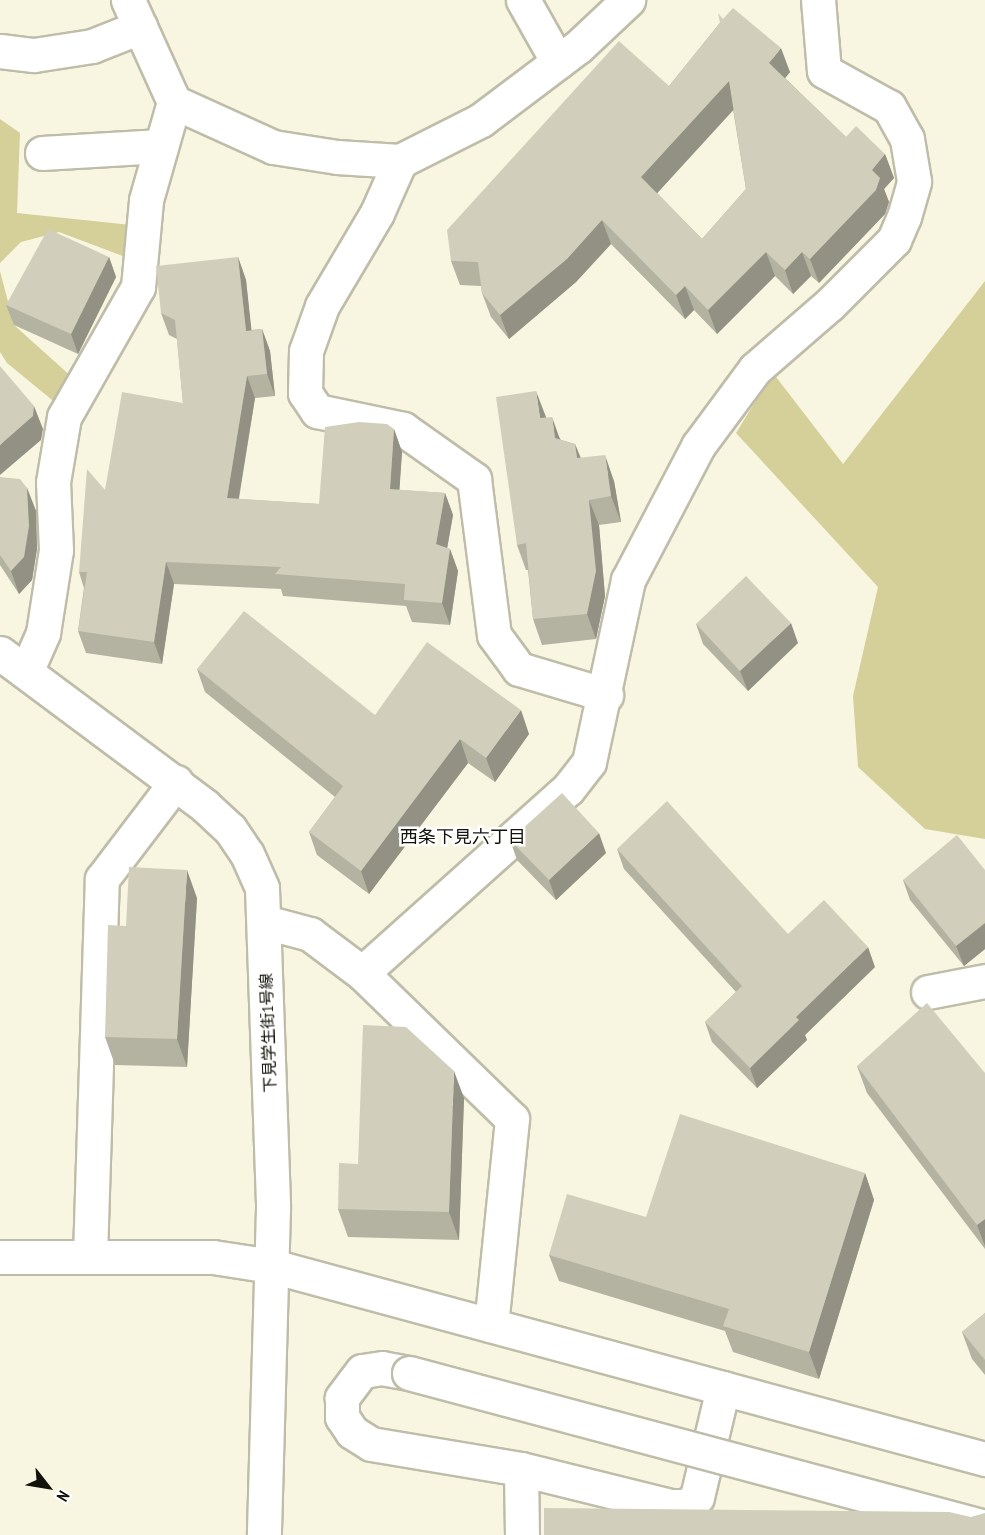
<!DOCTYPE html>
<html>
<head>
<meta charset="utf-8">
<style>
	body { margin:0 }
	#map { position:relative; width:985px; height:1535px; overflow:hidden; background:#f8f6e1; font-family:"PT Sans Narrow","Noto Sans JP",sans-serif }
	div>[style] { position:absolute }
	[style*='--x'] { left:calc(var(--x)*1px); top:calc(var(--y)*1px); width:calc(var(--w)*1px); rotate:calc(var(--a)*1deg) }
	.green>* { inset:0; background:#d5cf99 }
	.roads { filter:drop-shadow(2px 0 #bfbda9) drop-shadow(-2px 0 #bfbda9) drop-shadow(0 2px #bfbda9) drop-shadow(0 -2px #bfbda9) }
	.minor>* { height:33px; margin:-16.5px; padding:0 16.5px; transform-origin:16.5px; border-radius:16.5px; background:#fff }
	.bridges { filter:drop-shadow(2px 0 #bfbda9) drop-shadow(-2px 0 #bfbda9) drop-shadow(0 2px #bfbda9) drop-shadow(0 -2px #bfbda9) }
	.minor-bridge>* { height:33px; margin:-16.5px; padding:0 16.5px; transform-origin:16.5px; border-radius:16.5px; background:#fff }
	.wall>* { inset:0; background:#b4b2a1 }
	.shaded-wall>* { inset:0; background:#929183 }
	.building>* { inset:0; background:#d1cfbb }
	span { translate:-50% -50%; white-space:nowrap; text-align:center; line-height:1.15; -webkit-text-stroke:5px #fff; paint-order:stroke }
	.street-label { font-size:16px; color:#13120b }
	.neighbourhood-label { font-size:18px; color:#13120b }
	.north { position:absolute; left:18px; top:1457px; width:60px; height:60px; -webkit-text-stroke:4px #fff; paint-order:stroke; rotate:121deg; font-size:16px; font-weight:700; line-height:24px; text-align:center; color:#13120b }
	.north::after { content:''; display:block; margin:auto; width:21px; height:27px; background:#13120b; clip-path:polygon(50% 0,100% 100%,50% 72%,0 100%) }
</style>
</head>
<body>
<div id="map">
	<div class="green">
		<div style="clip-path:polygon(0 119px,20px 133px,17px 213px,131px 225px,128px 258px,59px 232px,21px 242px,0 263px)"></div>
		<div style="clip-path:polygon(0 271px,14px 325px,73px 378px,57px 404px,7px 363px,0 352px)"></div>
		<div style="clip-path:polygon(985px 281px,985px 839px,925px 829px,858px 767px,853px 696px,878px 587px,736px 433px,773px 373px,843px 464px)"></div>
	</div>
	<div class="roads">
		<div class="minor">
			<div style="--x:523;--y:0;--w:71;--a:60.6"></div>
			<div style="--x:0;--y:51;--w:34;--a:7"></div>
			<div style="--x:34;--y:55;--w:59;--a:-8.8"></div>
			<div style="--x:92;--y:46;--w:52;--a:-21.6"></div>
			<div style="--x:174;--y:102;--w:109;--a:24.4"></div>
			<div style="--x:273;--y:147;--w:65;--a:8.9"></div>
			<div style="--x:337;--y:157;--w:63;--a:3.6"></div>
			<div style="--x:400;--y:161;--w:91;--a:-26.8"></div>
			<div style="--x:481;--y:120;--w:121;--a:-37"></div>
			<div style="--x:578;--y:47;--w:69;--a:-43.2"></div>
			<div style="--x:42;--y:153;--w:119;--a:-3.4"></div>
			<div style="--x:400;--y:161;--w:57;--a:113.9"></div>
			<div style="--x:377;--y:213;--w:108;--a:120.6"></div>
			<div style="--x:322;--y:306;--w:48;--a:109.6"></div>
			<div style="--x:306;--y:351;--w:42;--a:91.4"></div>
			<div style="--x:305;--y:393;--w:22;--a:56"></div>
			<div style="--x:317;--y:411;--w:88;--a:11.8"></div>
			<div style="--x:403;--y:429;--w:87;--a:35.2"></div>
			<div style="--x:474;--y:479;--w:157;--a:82.7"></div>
			<div style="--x:494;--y:635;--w:42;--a:53.7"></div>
			<div style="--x:519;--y:669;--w:91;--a:16.6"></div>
			<div style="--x:0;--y:653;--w:256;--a:36.7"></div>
			<div style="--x:205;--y:806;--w:34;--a:43"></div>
			<div style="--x:230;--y:829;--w:30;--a:56"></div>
			<div style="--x:247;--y:854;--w:37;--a:66"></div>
			<div style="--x:262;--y:888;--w:320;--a:88"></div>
			<div style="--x:273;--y:1208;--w:327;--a:91.6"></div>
			<div style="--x:26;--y:672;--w:43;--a:-66.4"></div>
			<div style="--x:43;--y:633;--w:84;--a:-81.1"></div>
			<div style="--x:56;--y:550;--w:68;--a:-92.5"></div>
			<div style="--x:53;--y:482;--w:66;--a:-80.4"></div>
			<div style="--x:64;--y:417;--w:150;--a:-60.4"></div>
			<div style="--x:138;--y:287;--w:87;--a:-84.7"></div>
			<div style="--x:146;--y:200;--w:102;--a:-74.1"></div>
			<div style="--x:174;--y:102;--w:112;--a:-114.3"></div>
			<div style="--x:265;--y:922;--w:47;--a:14.9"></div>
			<div style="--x:310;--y:934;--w:65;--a:36.9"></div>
			<div style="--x:362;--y:973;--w:276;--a:-41.8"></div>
			<div style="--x:568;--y:789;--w:34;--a:-52"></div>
			<div style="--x:589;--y:762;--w:186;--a:-77.9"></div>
			<div style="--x:628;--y:580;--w:151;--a:-62.4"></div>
			<div style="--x:698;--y:446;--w:96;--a:-53.5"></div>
			<div style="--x:755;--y:369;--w:98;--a:-40.9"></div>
			<div style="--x:829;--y:305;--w:92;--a:-45"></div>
			<div style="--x:894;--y:240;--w:25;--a:-67"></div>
			<div style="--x:904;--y:217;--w:37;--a:-74"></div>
			<div style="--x:914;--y:181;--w:43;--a:-99.5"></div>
			<div style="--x:907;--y:139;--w:37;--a:-119"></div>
			<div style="--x:889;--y:107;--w:74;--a:-151"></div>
			<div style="--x:824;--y:71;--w:71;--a:-94.8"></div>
			<div style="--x:362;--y:973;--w:209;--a:44.2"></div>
			<div style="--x:512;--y:1119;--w:207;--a:95.8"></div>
			<div style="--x:928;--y:992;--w:58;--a:-10.9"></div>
			<div style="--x:90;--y:1256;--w:377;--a:-88.2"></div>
			<div style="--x:102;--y:879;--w:122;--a:-52.7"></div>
			<div style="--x:0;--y:1257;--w:213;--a:0"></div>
			<div style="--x:213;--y:1257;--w:60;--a:8.7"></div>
			<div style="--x:272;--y:1266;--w:739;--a:15.15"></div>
			<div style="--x:409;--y:1373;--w:27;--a:-170"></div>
			<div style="--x:382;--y:1368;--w:20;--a:171"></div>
			<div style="--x:362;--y:1371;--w:34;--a:127"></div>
			<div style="--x:342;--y:1398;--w:19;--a:90"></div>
			<div style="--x:342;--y:1417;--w:18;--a:56"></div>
			<div style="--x:352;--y:1432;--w:22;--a:32"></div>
			<div style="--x:371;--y:1444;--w:152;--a:9.5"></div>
			<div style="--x:522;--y:1535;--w:66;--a:-90.9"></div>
			<div style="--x:521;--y:1469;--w:154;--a:13.9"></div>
			<div style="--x:671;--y:1506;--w:16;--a:0"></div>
			<div style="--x:687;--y:1506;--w:13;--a:-42"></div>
			<div style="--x:697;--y:1497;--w:112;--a:-76.6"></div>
		</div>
	</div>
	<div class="bridges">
		<div class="minor-bridge">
			<div style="--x:409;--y:1373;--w:596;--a:14.97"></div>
		</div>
	</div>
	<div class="wall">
		<div style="clip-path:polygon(evenodd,723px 19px,790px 72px,785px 78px,846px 137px,885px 154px,894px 178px,884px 189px,889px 202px,885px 214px,819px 283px,811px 276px,793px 294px,775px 276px,717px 334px,694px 310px,685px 319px,611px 244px,576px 282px,509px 339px,491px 317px,482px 293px,481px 286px,460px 285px,451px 261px,669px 86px,723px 19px,733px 109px,746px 189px,702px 239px,657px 193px,733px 109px)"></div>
		<div style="clip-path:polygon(109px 257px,116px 277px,78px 354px,14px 325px,6px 305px)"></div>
		<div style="clip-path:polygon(238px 257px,246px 280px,251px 330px,262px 329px,270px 351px,275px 396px,255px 398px,239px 499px,319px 504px,394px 429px,402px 452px,399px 490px,445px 493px,453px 515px,447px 548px,450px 549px,458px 571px,450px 625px,412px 622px,406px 606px,283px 596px,281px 589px,174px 584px,162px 664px,86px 653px,78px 631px,84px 588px,79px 572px,105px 490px,183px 403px,177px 339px,169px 335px,161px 313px)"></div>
		<div style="clip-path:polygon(546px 417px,561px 440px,575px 444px,581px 458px,614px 481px,621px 522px,599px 525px,605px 596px,596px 639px,542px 645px,533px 619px,528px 570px,526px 570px,517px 545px)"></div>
		<div style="clip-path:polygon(0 477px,27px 488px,36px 511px,37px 549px,32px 580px,19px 594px,0 565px)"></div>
		<div style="clip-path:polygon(696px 624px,798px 643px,748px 691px,703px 644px)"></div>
		<div style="clip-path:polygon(197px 669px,375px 715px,529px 734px,495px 782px,468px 763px,369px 894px,317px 855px,309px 832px,335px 797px,205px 692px)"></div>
		<div style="clip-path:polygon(510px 840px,606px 853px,556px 900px,517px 860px)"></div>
		<div style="clip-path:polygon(617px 849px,788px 934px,875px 967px,805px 1035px,807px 1040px,757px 1088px,712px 1042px,705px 1022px,736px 992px,624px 869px)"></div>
		<div style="clip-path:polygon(985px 870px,985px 949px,964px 966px,910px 900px,903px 880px)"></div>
		<div style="clip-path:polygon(197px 898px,187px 1067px,115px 1065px,105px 1037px,126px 926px)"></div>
		<div style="clip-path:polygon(857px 1066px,985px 1073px,985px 1249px,867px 1093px)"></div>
		<div style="clip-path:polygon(464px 1098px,459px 1240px,348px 1237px,338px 1209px,358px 1164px)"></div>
		<div style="clip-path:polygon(865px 1173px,874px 1200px,819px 1379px,733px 1352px,725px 1331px,559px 1281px,549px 1255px,646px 1217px)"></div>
		<div style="clip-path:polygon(985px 1313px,985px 1375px,972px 1359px,962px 1332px)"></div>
	</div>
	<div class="shaded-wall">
		<div style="clip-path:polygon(781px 48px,790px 72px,778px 87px,769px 63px)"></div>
		<div style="clip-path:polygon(729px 81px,738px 105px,650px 201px,641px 177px)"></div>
		<div style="clip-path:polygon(885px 154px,894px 178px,884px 189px,889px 202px,885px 214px,819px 283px,810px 259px,872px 170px)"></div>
		<div style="clip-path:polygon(602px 220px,611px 244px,576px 282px,509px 339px,500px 315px)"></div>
		<div style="clip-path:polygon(766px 252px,775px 276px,717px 334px,708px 310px)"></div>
		<div style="clip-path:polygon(802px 252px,811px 276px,793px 294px,785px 270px)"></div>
		<div style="clip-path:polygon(109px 257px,116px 277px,78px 354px,71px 334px)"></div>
		<div style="clip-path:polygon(238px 257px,246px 280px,254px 353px,246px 331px)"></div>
		<div style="clip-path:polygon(685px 286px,694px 310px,685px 319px,676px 295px)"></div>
		<div style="clip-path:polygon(262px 329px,270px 351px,275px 396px,267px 374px)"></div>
		<div style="clip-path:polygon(247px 376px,255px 398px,235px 520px,227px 498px)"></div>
		<div style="clip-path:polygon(536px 391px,546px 417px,549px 444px,540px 418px)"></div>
		<div style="clip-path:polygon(34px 406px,43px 429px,41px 440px,0 475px,0 445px)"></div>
		<div style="clip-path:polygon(552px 417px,561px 442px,555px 438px)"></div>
		<div style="clip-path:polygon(394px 429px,402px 452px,398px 512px,390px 489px)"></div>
		<div style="clip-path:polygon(575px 444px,585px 470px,577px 458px)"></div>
		<div style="clip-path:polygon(605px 455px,614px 481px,621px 522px,611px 496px)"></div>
		<div style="clip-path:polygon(27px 488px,36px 511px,37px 549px,32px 580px,19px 594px,11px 571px)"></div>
		<div style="clip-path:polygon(445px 493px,453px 515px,444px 566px,436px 544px)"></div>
		<div style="clip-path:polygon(589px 500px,599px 525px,605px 596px,596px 639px,587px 614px)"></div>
		<div style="clip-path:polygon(450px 549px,458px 571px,450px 625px,442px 603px)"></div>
		<div style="clip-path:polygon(166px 562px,174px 584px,162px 664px,154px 642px)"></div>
		<div style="clip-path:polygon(791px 623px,798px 643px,748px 691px,740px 671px)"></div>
		<div style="clip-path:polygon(521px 710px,529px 734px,495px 782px,486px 758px)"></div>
		<div style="clip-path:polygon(460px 739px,468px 763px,369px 894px,361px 871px)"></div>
		<div style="clip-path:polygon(599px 833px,606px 853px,556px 900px,549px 880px)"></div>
		<div style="clip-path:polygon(187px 870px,197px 898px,187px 1067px,177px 1039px)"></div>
		<div style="clip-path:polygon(985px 923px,985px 949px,964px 966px,956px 946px)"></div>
		<div style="clip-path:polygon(868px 947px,875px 967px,805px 1035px,807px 1040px,757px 1088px,750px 1068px,796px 1017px)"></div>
		<div style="clip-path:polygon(454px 1071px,464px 1098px,459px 1240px,449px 1212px)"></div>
		<div style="clip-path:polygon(865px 1173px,874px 1200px,819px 1379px,809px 1352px)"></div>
		<div style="clip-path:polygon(985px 1219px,985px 1246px,977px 1225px)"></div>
	</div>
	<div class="building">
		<div style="clip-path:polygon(evenodd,733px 8px,781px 48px,769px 63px,846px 137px,856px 126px,885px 154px,872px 170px,880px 178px,876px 190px,810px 259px,802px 252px,785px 270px,766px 252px,708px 310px,685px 286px,676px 295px,602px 220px,567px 259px,500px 315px,482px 293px,478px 262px,451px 261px,447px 230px,619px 41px,669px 86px,720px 23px,718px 13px,723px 19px,733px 8px,729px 81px,746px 189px,702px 239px,641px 177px,729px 81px)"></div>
		<div style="clip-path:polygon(48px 229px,109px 257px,71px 334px,6px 305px)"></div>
		<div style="clip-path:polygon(238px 257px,246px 331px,262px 329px,267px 374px,247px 376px,227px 498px,319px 504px,325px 427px,359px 422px,387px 424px,394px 429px,390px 489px,445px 493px,436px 544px,450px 549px,442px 603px,404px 600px,405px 584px,275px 574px,281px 567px,166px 562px,154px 642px,78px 631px,87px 572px,79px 572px,87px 469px,105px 490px,122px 392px,183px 403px,175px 320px,161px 313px,156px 266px)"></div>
		<div style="clip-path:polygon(0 366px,34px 406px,33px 416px,0 445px)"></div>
		<div style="clip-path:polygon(536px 391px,540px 418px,552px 417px,555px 438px,575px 444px,577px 458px,605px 455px,611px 496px,589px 500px,596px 571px,587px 614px,533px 619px,526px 543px,517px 545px,496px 397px)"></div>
		<div style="clip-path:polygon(0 477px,20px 479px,27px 488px,29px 526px,24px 557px,11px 571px,0 555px)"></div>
		<div style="clip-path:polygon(746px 576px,791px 623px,740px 671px,696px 624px)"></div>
		<div style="clip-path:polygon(244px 611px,375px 715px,427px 642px,521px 710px,486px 758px,460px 739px,361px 871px,309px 832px,343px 786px,197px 669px)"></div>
		<div style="clip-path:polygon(562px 793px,599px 833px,549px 880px,510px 840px)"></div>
		<div style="clip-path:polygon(667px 801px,788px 934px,824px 900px,868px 947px,796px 1017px,799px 1020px,750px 1068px,705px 1022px,742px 986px,617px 849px)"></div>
		<div style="clip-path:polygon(957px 835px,985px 870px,985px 923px,956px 946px,903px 880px)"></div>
		<div style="clip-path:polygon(129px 867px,187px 870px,177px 1039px,105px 1037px,108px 925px,126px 926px)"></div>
		<div style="clip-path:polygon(927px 1003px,985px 1073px,985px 1219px,977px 1225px,857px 1066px)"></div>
		<div style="clip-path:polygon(363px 1025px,406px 1027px,454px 1071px,449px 1212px,338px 1209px,339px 1163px,358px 1164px)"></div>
		<div style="clip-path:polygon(680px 1114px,865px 1173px,809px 1352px,723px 1326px,729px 1309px,549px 1255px,567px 1194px,646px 1217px)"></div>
		<div style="clip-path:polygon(985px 1313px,985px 1360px,962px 1332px)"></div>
		<div style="clip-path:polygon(544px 1508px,949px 1512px,971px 1517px,985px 1513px,985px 1535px,544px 1535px)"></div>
	</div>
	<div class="street-label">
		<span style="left:268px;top:1033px;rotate:-92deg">下見学生街1号線</span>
	</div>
	<div class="neighbourhood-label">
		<span style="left:463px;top:837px">西条下見六丁目</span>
	</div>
	<div class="north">N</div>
</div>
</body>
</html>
